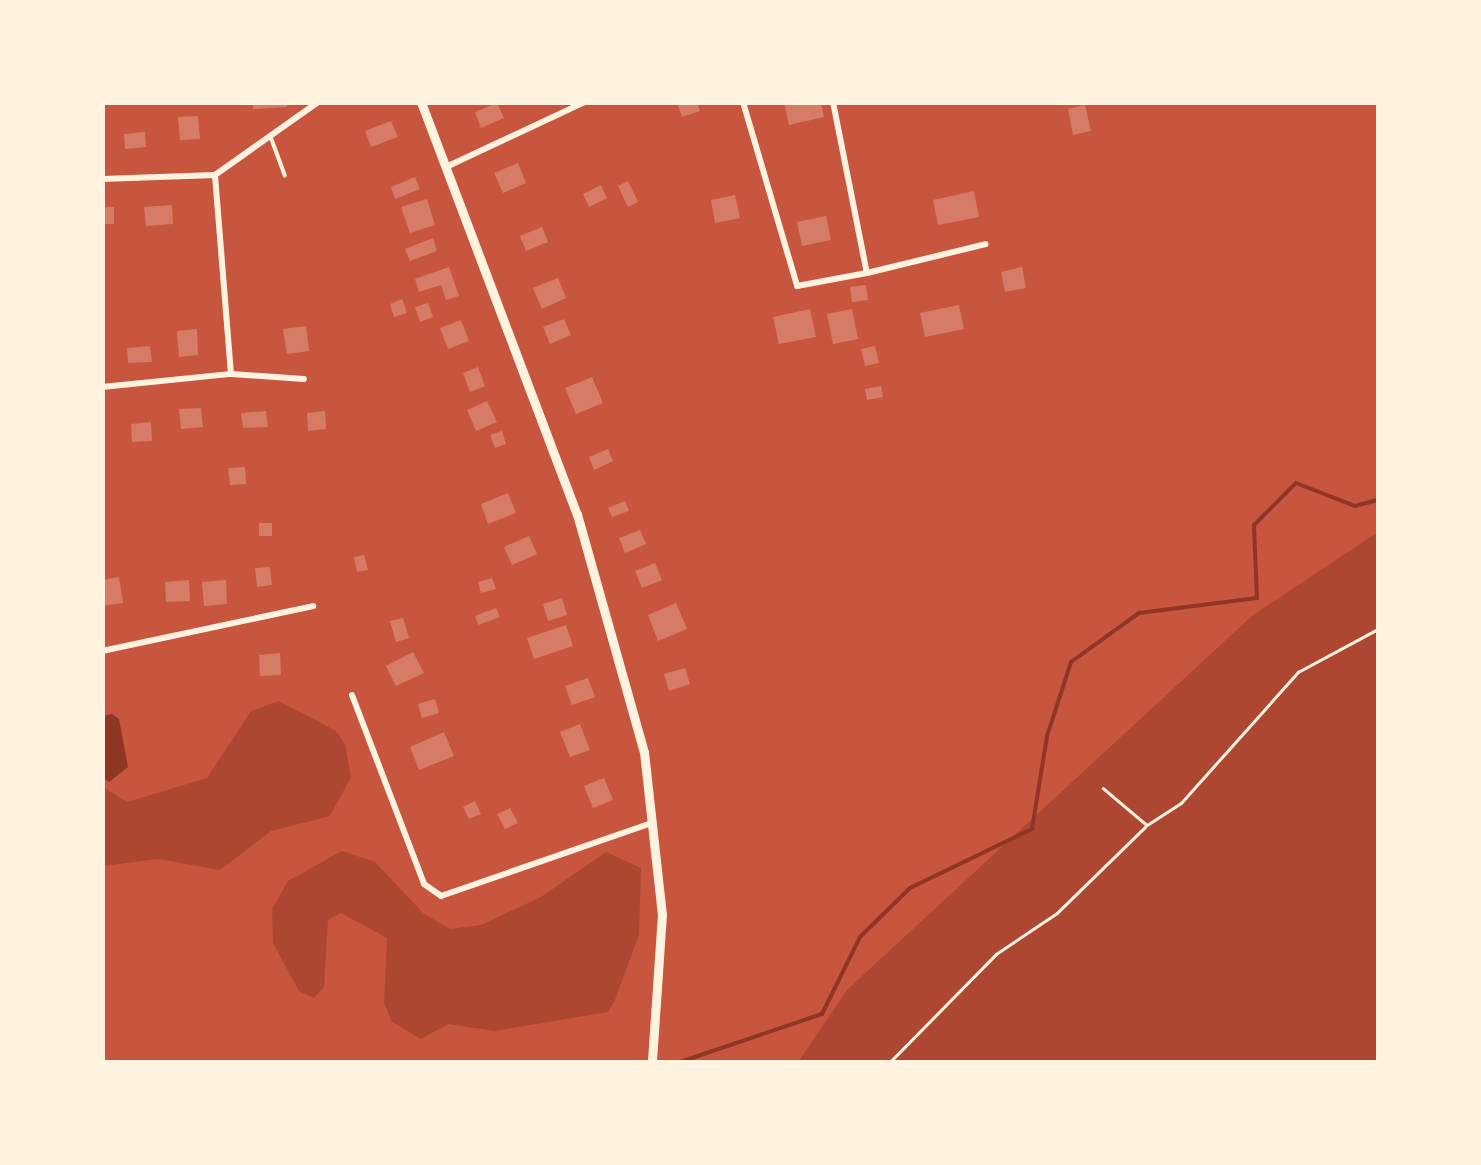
<!DOCTYPE html>
<html>
<head>
<meta charset="utf-8">
<style>
	body { margin:0 }
	#map { position:relative; width:1481px; height:1165px; overflow:hidden; background:#c8553d; font-family:"IBM Plex Sans",sans-serif }
	div>[style] { position:absolute }
	[style*='--x'] { left:calc(var(--x)*1px); top:calc(var(--y)*1px); width:calc(var(--w)*1px); rotate:calc(var(--a)*1deg) }
	.green>* { inset:0; background:#ae4732 }
	.water>* { inset:0; background:#8f3625 }
	.stream>* { height:4px; margin:-2px; padding:0 2px; transform-origin:2px; border-radius:2px; background:#8f3625 }
	.building>* { inset:0; background:#d67c66 }
	.path>* { height:2.5px; margin:-1.25px; padding:0 1.25px; transform-origin:1.25px; border-radius:1.25px; background:#fff3e0 }
	.service>* { height:4px; margin:-2px; padding:0 2px; transform-origin:2px; border-radius:2px; background:#fff3e0 }
	.minor>* { height:6px; margin:-3px; padding:0 3px; transform-origin:3px; border-radius:3px; background:#fff3e0 }
	.secondary>* { height:9px; margin:-4.5px; padding:0 4.5px; transform-origin:4.5px; border-radius:4.5px; background:#fff3e0 }
	span { translate:-50% -50%; white-space:nowrap; text-align:center; line-height:1.15; -webkit-text-stroke:10px #fff3e0; paint-order:stroke }
	.frame { position:absolute; inset:0; border:105px solid #fff3e0; pointer-events:none }
</style>
</head>
<body>
<div id="map">
	<div class="green">
		<div style="clip-path:polygon(1378px 532px,1378px 1062px,798px 1062px,848px 989px,1253px 615px)"></div>
		<div style="clip-path:polygon(279px 701px,336px 731px,345px 744px,351px 777px,330px 816px,271px 831px,220px 870px,158px 859px,103px 866px,103px 787px,127px 802px,207px 778px,251px 711px)"></div>
		<div style="clip-path:polygon(342px 851px,375px 862px,424px 914px,450px 929px,481px 925px,541px 897px,606px 852px,641px 868px,639px 935px,615px 1000px,608px 1012px,495px 1031px,448px 1024px,421px 1039px,392px 1022px,384px 1003px,387px 938px,341px 913px,328px 920px,324px 987px,314px 998px,299px 991px,273px 943px,272px 909px,288px 881px)"></div>
	</div>
	<div class="water">
		<div style="clip-path:polygon(112px 714px,119px 719px,128px 767px,109px 782px,103px 778px,102px 716px)"></div>
	</div>
	<div class="stream">
		<div style="--x:680;--y:1062;--w:150;--a:-18.7"></div>
		<div style="--x:822;--y:1014;--w:86;--a:-63.7"></div>
		<div style="--x:860;--y:937;--w:70;--a:-44.4"></div>
		<div style="--x:910;--y:888;--w:136;--a:-25.8"></div>
		<div style="--x:1032;--y:829;--w:94;--a:-80.8"></div>
		<div style="--x:1047;--y:736;--w:78;--a:-72"></div>
		<div style="--x:1071;--y:662;--w:84;--a:-35.8"></div>
		<div style="--x:1139;--y:613;--w:119;--a:-7.2"></div>
		<div style="--x:1257;--y:598;--w:73;--a:-92.4"></div>
		<div style="--x:1254;--y:525;--w:59;--a:-45"></div>
		<div style="--x:1296;--y:483;--w:63;--a:21.3"></div>
		<div style="--x:1355;--y:506;--w:24;--a:-15"></div>
	</div>
	<div class="building">
		<div style="clip-path:polygon(253px 102px,287px 102px,287px 107px,253px 109px)"></div>
		<div style="clip-path:polygon(677px 102px,697px 102px,700px 111px,682px 117px)"></div>
		<div style="clip-path:polygon(784px 102px,821px 102px,824px 117px,789px 125px)"></div>
		<div style="clip-path:polygon(497px 103px,504px 118px,481px 128px,475px 112px)"></div>
		<div style="clip-path:polygon(1085px 105px,1091px 131px,1073px 135px,1068px 109px)"></div>
		<div style="clip-path:polygon(198px 116px,200px 139px,180px 140px,178px 117px)"></div>
		<div style="clip-path:polygon(391px 121px,398px 137px,371px 147px,365px 131px)"></div>
		<div style="clip-path:polygon(145px 132px,146px 147px,125px 149px,124px 134px)"></div>
		<div style="clip-path:polygon(518px 163px,526px 183px,503px 193px,494px 173px)"></div>
		<div style="clip-path:polygon(415px 177px,420px 189px,395px 199px,391px 187px)"></div>
		<div style="clip-path:polygon(628px 181px,638px 202px,628px 207px,618px 186px)"></div>
		<div style="clip-path:polygon(601px 185px,607px 198px,589px 207px,583px 194px)"></div>
		<div style="clip-path:polygon(974px 191px,979px 217px,938px 225px,933px 200px)"></div>
		<div style="clip-path:polygon(735px 195px,740px 218px,715px 223px,711px 200px)"></div>
		<div style="clip-path:polygon(427px 199px,435px 225px,410px 233px,401px 207px)"></div>
		<div style="clip-path:polygon(172px 205px,173px 224px,146px 226px,144px 207px)"></div>
		<div style="clip-path:polygon(105px 207px,114px 207px,114px 224px,105px 224px)"></div>
		<div style="clip-path:polygon(826px 216px,831px 240px,802px 246px,797px 222px)"></div>
		<div style="clip-path:polygon(542px 227px,548px 242px,526px 251px,520px 236px)"></div>
		<div style="clip-path:polygon(433px 238px,437px 251px,410px 261px,405px 249px)"></div>
		<div style="clip-path:polygon(449px 267px,459px 296px,446px 300px,441px 285px,419px 292px,415px 279px)"></div>
		<div style="clip-path:polygon(1022px 267px,1026px 288px,1005px 292px,1001px 272px)"></div>
		<div style="clip-path:polygon(558px 278px,566px 298px,542px 309px,533px 288px)"></div>
		<div style="clip-path:polygon(866px 285px,868px 300px,852px 302px,850px 287px)"></div>
		<div style="clip-path:polygon(402px 299px,407px 313px,394px 317px,390px 304px)"></div>
		<div style="clip-path:polygon(428px 303px,433px 317px,420px 322px,415px 307px)"></div>
		<div style="clip-path:polygon(959px 305px,964px 329px,925px 337px,920px 313px)"></div>
		<div style="clip-path:polygon(810px 309px,816px 337px,779px 344px,773px 317px)"></div>
		<div style="clip-path:polygon(852px 309px,858px 339px,833px 344px,827px 314px)"></div>
		<div style="clip-path:polygon(564px 319px,571px 335px,550px 344px,543px 327px)"></div>
		<div style="clip-path:polygon(461px 320px,469px 341px,448px 349px,440px 328px)"></div>
		<div style="clip-path:polygon(306px 326px,309px 351px,287px 354px,283px 329px)"></div>
		<div style="clip-path:polygon(197px 329px,198px 355px,179px 357px,177px 331px)"></div>
		<div style="clip-path:polygon(150px 346px,152px 362px,128px 363px,127px 348px)"></div>
		<div style="clip-path:polygon(875px 346px,879px 363px,865px 366px,861px 349px)"></div>
		<div style="clip-path:polygon(478px 367px,485px 386px,470px 392px,463px 373px)"></div>
		<div style="clip-path:polygon(592px 377px,603px 403px,576px 414px,565px 388px)"></div>
		<div style="clip-path:polygon(881px 386px,883px 397px,867px 400px,865px 389px)"></div>
		<div style="clip-path:polygon(487px 401px,497px 422px,476px 431px,467px 410px)"></div>
		<div style="clip-path:polygon(201px 408px,203px 427px,181px 429px,179px 409px)"></div>
		<div style="clip-path:polygon(266px 411px,268px 427px,243px 428px,241px 413px)"></div>
		<div style="clip-path:polygon(325px 411px,326px 429px,308px 431px,307px 413px)"></div>
		<div style="clip-path:polygon(151px 422px,152px 441px,132px 442px,131px 424px)"></div>
		<div style="clip-path:polygon(502px 431px,506px 444px,495px 448px,490px 435px)"></div>
		<div style="clip-path:polygon(608px 449px,613px 461px,594px 470px,589px 457px)"></div>
		<div style="clip-path:polygon(245px 467px,246px 484px,230px 485px,228px 468px)"></div>
		<div style="clip-path:polygon(508px 493px,516px 513px,488px 524px,481px 504px)"></div>
		<div style="clip-path:polygon(625px 501px,629px 511px,612px 517px,608px 508px)"></div>
		<div style="clip-path:polygon(259px 523px,272px 523px,272px 536px,259px 536px)"></div>
		<div style="clip-path:polygon(640px 530px,646px 544px,625px 553px,619px 538px)"></div>
		<div style="clip-path:polygon(529px 536px,537px 554px,512px 565px,504px 547px)"></div>
		<div style="clip-path:polygon(364px 555px,368px 570px,357px 572px,354px 557px)"></div>
		<div style="clip-path:polygon(655px 563px,662px 580px,642px 588px,635px 571px)"></div>
		<div style="clip-path:polygon(270px 567px,272px 585px,257px 587px,255px 568px)"></div>
		<div style="clip-path:polygon(119px 577px,123px 603px,102px 606px,102px 580px)"></div>
		<div style="clip-path:polygon(492px 578px,496px 589px,481px 593px,478px 582px)"></div>
		<div style="clip-path:polygon(189px 580px,190px 601px,166px 602px,165px 582px)"></div>
		<div style="clip-path:polygon(226px 580px,227px 604px,204px 606px,202px 582px)"></div>
		<div style="clip-path:polygon(562px 598px,567px 615px,548px 621px,543px 604px)"></div>
		<div style="clip-path:polygon(676px 603px,687px 629px,658px 641px,648px 615px)"></div>
		<div style="clip-path:polygon(496px 608px,500px 617px,478px 625px,475px 616px)"></div>
		<div style="clip-path:polygon(403px 618px,409px 638px,396px 642px,390px 621px)"></div>
		<div style="clip-path:polygon(566px 625px,573px 646px,534px 659px,527px 638px)"></div>
		<div style="clip-path:polygon(413px 652px,424px 673px,396px 686px,386px 666px)"></div>
		<div style="clip-path:polygon(280px 653px,281px 675px,260px 676px,259px 655px)"></div>
		<div style="clip-path:polygon(685px 668px,690px 684px,669px 691px,664px 674px)"></div>
		<div style="clip-path:polygon(588px 678px,595px 697px,572px 705px,565px 686px)"></div>
		<div style="clip-path:polygon(435px 699px,439px 713px,422px 718px,418px 704px)"></div>
		<div style="clip-path:polygon(580px 724px,590px 750px,570px 757px,560px 732px)"></div>
		<div style="clip-path:polygon(444px 732px,454px 756px,419px 770px,410px 747px)"></div>
		<div style="clip-path:polygon(604px 778px,613px 800px,593px 808px,584px 786px)"></div>
		<div style="clip-path:polygon(475px 801px,481px 814px,469px 819px,463px 807px)"></div>
		<div style="clip-path:polygon(510px 808px,518px 823px,505px 829px,497px 814px)"></div>
	</div>
	<div class="path">
		<div style="--x:1103;--y:788;--w:57;--a:40.1"></div>
		<div style="--x:1147;--y:825;--w:40;--a:-32.9"></div>
		<div style="--x:1181;--y:803;--w:176;--a:-48.2"></div>
		<div style="--x:1298;--y:672;--w:91;--a:-28.3"></div>
		<div style="--x:890;--y:1062;--w:151;--a:-45.5"></div>
		<div style="--x:996;--y:954;--w:73;--a:-33.9"></div>
		<div style="--x:1057;--y:913;--w:123;--a:-44.3"></div>
	</div>
	<div class="service">
		<div style="--x:271;--y:138;--w:40;--a:69.8"></div>
	</div>
	<div class="minor">
		<div style="--x:743;--y:102;--w:192;--a:73.6"></div>
		<div style="--x:797;--y:286;--w:71;--a:-10.5"></div>
		<div style="--x:833;--y:102;--w:174;--a:78.8"></div>
		<div style="--x:867;--y:273;--w:122;--a:-13.7"></div>
		<div style="--x:446;--y:167;--w:153;--a:-25.1"></div>
		<div style="--x:102;--y:179;--w:113;--a:-2"></div>
		<div style="--x:215;--y:175;--w:126;--a:-35.3"></div>
		<div style="--x:231;--y:374;--w:73;--a:3.9"></div>
		<div style="--x:102;--y:387;--w:130;--a:-5.8"></div>
		<div style="--x:231;--y:374;--w:200;--a:-94.6"></div>
		<div style="--x:102;--y:651;--w:216;--a:-12"></div>
		<div style="--x:352;--y:695;--w:202;--a:69.1"></div>
		<div style="--x:424;--y:884;--w:21;--a:35"></div>
		<div style="--x:441;--y:896;--w:223;--a:-19.1"></div>
	</div>
	<div class="secondary">
		<div style="--x:421;--y:102;--w:441;--a:69.3"></div>
		<div style="--x:577;--y:514;--w:247;--a:74.3"></div>
		<div style="--x:644;--y:752;--w:163;--a:83.7"></div>
		<div style="--x:662;--y:914;--w:148;--a:93.9"></div>
	</div>
	<div class="frame"></div>
</div>
</body>
</html>
